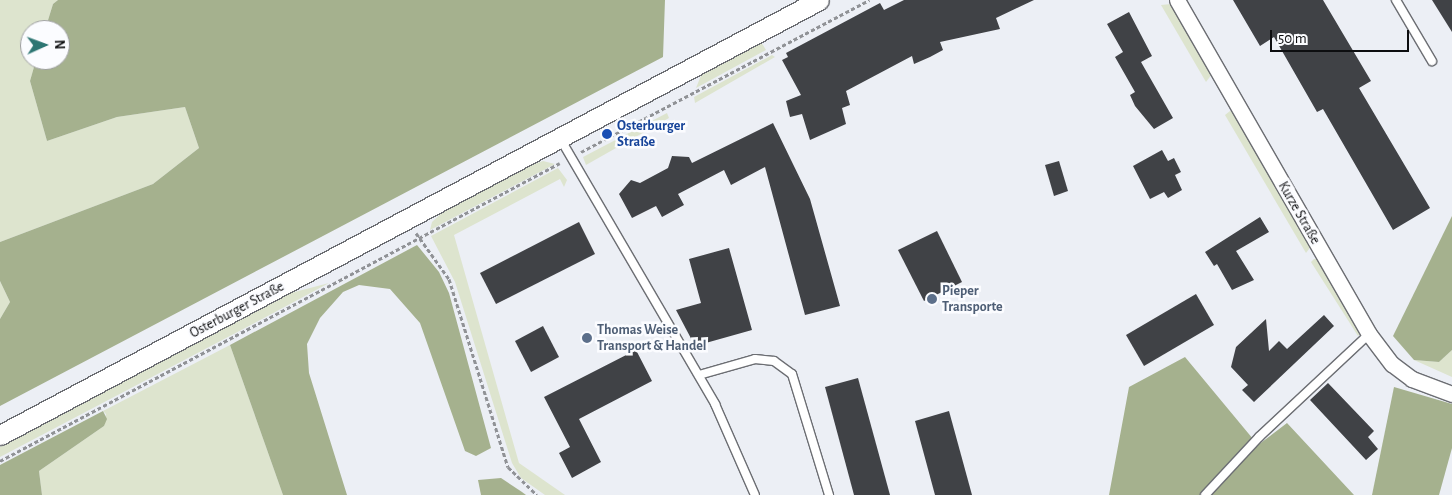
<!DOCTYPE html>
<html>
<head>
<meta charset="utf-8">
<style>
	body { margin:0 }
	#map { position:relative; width:1452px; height:495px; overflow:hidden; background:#eceff5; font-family:"Alegreya Sans",sans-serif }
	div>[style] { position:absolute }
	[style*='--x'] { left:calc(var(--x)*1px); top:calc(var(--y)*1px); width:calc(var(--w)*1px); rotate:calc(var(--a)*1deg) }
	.green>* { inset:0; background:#dde4ce }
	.forest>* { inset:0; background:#a5b18e }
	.building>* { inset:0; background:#404246 }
	.path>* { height:3px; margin-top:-1.5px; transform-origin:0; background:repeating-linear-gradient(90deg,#909296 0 4px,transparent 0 6.5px) }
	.roads { filter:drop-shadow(1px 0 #6c6e73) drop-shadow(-1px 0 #6c6e73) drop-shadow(0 1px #6c6e73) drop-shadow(0 -1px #6c6e73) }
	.service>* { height:8px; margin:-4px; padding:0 4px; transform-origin:4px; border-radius:4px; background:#fff }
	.minor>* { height:15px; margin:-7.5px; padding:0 7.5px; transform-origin:7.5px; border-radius:7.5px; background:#fff }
	.tertiary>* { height:19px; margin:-9.5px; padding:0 9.5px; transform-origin:9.5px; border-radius:9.5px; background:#fff }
	.dots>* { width:14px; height:14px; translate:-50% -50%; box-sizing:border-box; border:2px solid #fbfcff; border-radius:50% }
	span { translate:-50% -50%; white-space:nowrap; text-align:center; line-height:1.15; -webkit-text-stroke:5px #fbfcff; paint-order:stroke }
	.transit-label { font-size:14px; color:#164399; font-weight:700 }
	.left { translate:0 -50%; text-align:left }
	.street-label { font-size:14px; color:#0d0e10 }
	.service-label { font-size:14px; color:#4e5e75; font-weight:700 }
	.north { position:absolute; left:20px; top:20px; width:50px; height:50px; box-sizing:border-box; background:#fbfcff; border:1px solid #9c9d9f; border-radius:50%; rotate:88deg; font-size:14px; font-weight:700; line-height:20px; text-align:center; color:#0d0e10 }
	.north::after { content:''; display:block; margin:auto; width:18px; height:22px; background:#2d7673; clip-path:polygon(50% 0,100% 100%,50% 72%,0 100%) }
	.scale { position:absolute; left:1270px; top:30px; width:139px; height:22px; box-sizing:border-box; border:2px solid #0d0e10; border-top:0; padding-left:6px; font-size:15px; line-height:18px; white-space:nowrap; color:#0d0e10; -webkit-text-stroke:4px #fbfcff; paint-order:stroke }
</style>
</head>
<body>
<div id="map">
	<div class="green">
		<div style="clip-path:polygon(0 0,58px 0,53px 4px,45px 30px,30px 30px,30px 60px,36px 60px,30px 81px,47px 141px,117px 117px,185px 107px,199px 148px,153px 184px,0 242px)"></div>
		<div style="clip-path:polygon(1171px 4px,1212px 74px,1206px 82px,1161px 5px)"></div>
		<div style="clip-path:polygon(761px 42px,766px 50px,696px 88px,702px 73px)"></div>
		<div style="clip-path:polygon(772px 55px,775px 57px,695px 103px,694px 97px)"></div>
		<div style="clip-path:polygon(1230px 111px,1234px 112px,1312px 245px,1306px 253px,1225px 115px)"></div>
		<div style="clip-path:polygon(667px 113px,669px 118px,586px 165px,583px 157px)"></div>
		<div style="clip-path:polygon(543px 161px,555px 164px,430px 230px,432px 222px,445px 210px,528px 166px)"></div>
		<div style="clip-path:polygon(558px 168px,567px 180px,564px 187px,560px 179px,454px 235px,519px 463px,565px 495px,545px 495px,521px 478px,512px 463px,455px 282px,431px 236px)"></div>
		<div style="clip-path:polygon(1314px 259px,1320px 259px,1362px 331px,1358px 336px,1311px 262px)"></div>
		<div style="clip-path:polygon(0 281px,10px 302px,0 319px)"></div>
		<div style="clip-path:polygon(329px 283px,264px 318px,0 457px,0 447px,287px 294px)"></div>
		<div style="clip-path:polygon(230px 345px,283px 495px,42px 495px,39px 471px,104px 426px,106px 414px,103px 411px)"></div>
		<div style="clip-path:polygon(1452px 350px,1452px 377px,1414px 360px,1439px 362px)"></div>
	</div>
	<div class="forest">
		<div style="clip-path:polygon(58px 0,665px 0,663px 57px,0 406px,0 319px,10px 302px,0 281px,0 242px,153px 184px,199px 148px,185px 107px,117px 117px,47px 141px,30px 81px,36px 60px,60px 60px,60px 30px,45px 30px,53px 4px)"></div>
		<div style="clip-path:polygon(1452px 216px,1452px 350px,1439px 362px,1414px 360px,1393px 336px)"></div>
		<div style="clip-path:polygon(417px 245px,439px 272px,449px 293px,491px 448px,476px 456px,465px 451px,420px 323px,390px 289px,359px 285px,343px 292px,320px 318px,307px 344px,309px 373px,347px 495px,283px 495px,230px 345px)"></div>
		<div style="clip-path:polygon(1185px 357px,1258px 445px,1287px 423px,1354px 495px,1109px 495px,1129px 387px)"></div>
		<div style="clip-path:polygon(1394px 387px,1452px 404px,1452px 448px,1439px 495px,1372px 495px)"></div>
		<div style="clip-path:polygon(103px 411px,107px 419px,104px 426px,39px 471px,42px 495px,0 495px,0 465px)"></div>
		<div style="clip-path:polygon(501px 478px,522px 492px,526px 495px,481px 495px,478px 480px)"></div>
	</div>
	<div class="building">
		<div style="clip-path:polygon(904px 0,1034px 0,996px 18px,1000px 29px,940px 42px,943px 50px,930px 57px,914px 64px,912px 56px,846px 91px,850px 105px,842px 108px,846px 124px,810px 140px,802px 114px,790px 117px,786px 101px,801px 95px,782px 60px,788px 57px,786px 53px,880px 3px,884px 10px)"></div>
		<div style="clip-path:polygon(1233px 0,1323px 0,1371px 81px,1359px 88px,1430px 208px,1393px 230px,1323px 109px,1317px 112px,1274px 37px,1260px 46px)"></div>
		<div style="clip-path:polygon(1432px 0,1452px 0,1452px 32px)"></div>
		<div style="clip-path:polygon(1129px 12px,1152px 56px,1141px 62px,1173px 118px,1154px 129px,1135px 106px,1130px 95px,1135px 92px,1115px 57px,1123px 52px,1107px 24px)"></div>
		<div style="clip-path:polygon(773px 123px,810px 199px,840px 306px,805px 315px,765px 167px,731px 185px,724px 170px,678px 194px,684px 205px,662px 217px,656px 206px,632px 218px,619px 194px,631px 180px,640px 183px,668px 168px,672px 156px,689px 157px,692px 163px)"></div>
		<div style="clip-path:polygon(1162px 150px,1168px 161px,1174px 158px,1181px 172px,1175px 175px,1182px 190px,1168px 198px,1164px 192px,1150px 199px,1133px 166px)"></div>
		<div style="clip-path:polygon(1059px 161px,1068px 191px,1054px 196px,1045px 165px)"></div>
		<div style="clip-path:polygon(1260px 217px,1269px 232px,1236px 251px,1254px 280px,1232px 290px,1217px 264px,1214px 266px,1205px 252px)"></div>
		<div style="clip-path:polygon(579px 222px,595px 254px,496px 304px,480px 273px)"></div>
		<div style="clip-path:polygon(937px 231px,962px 282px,924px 301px,898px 250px)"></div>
		<div style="clip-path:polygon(729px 248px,752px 330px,695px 346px,676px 310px,701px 303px,689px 259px)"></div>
		<div style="clip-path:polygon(1196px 294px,1214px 325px,1144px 366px,1126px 335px)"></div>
		<div style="clip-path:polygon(1324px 315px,1334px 326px,1254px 402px,1242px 390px,1248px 385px,1231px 367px,1236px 347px,1266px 319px,1269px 351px,1279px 341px,1287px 349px)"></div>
		<div style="clip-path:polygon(543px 326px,559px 357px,531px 372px,515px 341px)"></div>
		<div style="clip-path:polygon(636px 350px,652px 381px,579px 419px,601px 462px,572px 478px,559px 453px,570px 447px,544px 397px)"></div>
		<div style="clip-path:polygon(858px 378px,890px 495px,854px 495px,825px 387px)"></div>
		<div style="clip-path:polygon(1328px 383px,1374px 431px,1368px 437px,1378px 449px,1366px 460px,1310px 400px)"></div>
		<div style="clip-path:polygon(949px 411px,972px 495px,935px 495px,915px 421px)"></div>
	</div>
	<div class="path">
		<div style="--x:581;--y:152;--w:326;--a:-27.8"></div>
		<div style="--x:416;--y:233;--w:57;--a:54.3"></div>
		<div style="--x:449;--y:279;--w:197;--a:72.6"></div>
		<div style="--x:508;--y:467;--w:40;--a:44"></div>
		<div style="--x:0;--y:461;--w:634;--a:-28.02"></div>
	</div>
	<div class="roads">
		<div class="service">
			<div style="--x:1396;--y:0;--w:71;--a:59.5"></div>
			<div style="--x:561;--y:140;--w:306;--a:59.7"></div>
			<div style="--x:715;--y:404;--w:99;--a:66.3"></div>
			<div style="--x:699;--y:375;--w:58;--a:-15.9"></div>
			<div style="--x:755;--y:359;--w:19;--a:6"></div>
			<div style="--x:774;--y:361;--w:22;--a:36"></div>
			<div style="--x:792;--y:374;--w:127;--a:73"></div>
			<div style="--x:1205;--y:495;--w:79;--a:-47"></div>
			<div style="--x:1259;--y:437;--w:151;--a:-43.1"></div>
		</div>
		<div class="minor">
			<div style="--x:1177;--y:0;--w:385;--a:60.1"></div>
			<div style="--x:1369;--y:334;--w:38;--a:53"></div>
			<div style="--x:1392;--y:364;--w:25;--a:37"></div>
			<div style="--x:1412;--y:379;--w:43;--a:20.6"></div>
		</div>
		<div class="tertiary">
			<div style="--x:0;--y:435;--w:927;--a:-27.97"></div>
		</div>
	</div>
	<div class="dots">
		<div style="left:607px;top:134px;background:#1a4fb4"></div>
		<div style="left:932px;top:299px;background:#5c6f8a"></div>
		<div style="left:587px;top:338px;background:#5c6f8a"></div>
	</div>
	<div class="transit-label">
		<span class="left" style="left:617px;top:134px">Osterburger<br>Straße</span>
	</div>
	<div class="street-label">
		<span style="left:1299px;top:213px;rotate:60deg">Kurze Straße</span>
		<span style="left:237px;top:310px;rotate:-28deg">Osterburger Straße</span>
	</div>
	<div class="service-label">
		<span class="left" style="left:942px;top:299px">Pieper<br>Transporte</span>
		<span class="left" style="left:597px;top:338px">Thomas Weise<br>Transport &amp; Handel</span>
	</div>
	<div class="north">N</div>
	<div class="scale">50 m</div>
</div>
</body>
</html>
